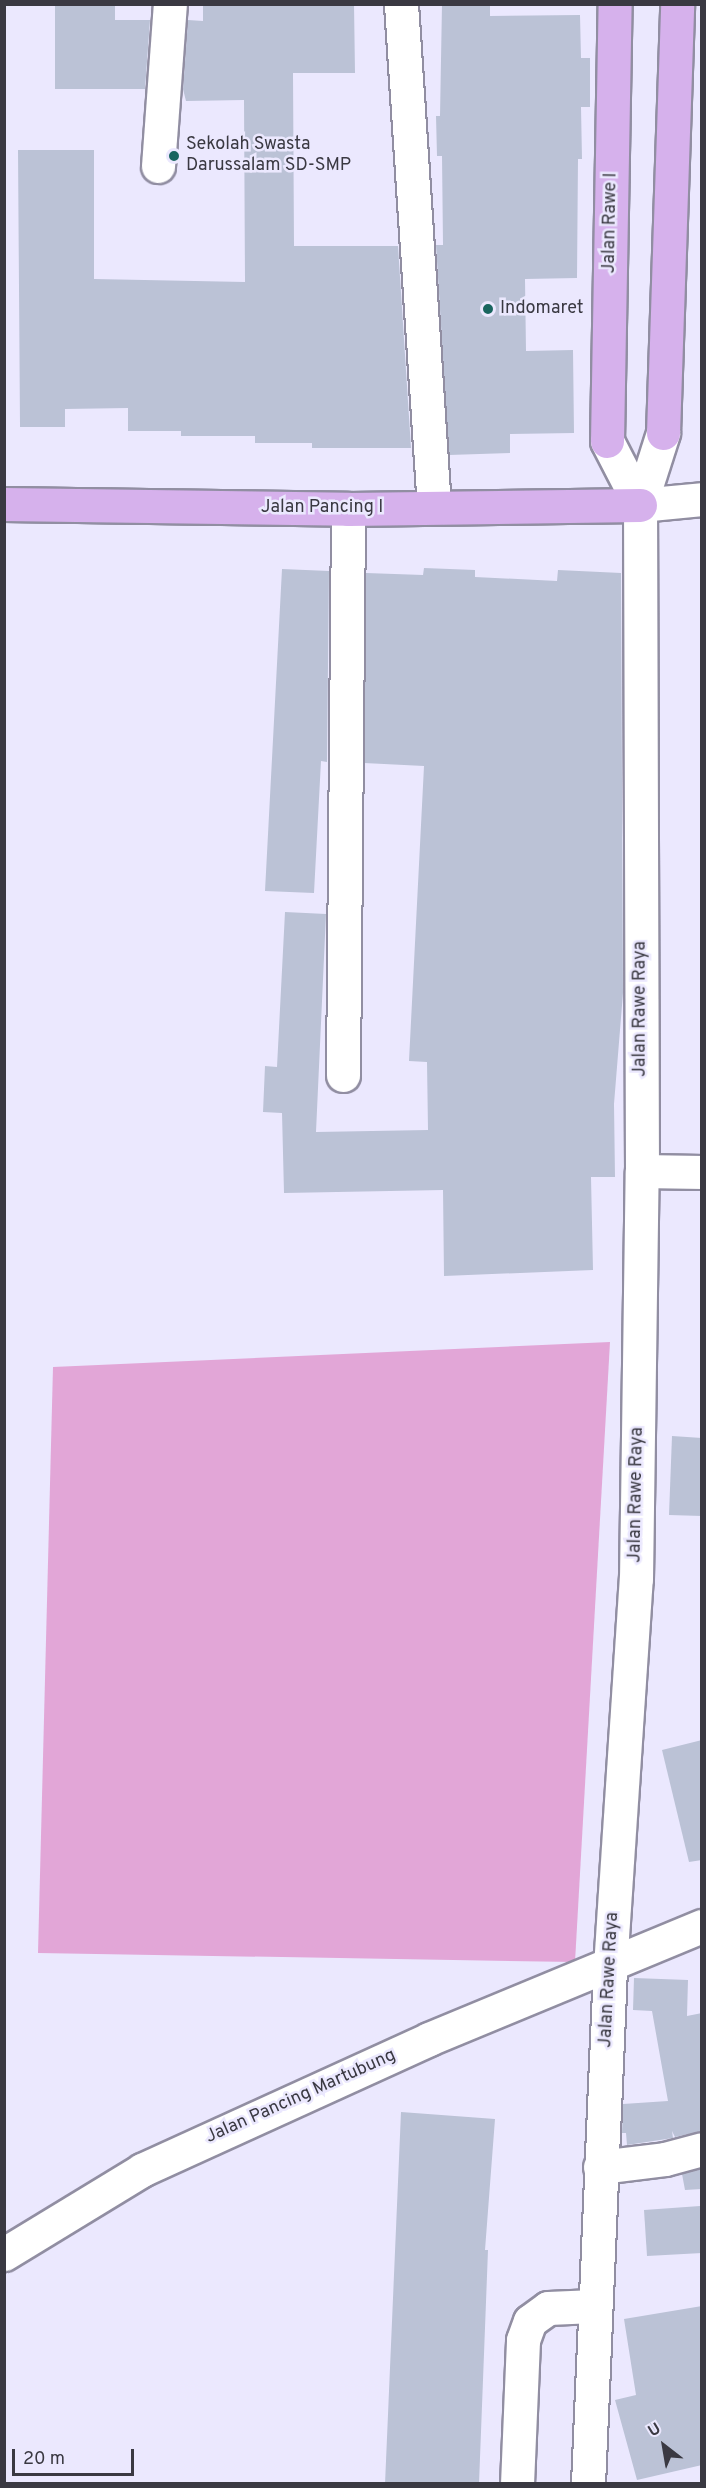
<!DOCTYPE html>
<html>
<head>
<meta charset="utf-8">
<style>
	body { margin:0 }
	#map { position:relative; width:706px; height:2488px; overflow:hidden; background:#ebe8fe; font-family:Overpass,sans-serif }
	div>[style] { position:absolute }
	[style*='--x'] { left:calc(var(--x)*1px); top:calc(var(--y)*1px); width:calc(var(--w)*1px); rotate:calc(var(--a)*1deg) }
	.green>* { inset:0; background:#e2a6d7 }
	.building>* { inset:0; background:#bbc2d6 }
	.roads { filter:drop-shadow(2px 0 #918ea2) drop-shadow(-2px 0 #918ea2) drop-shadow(0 2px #918ea2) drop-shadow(0 -2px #918ea2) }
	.minor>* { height:33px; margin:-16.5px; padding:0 16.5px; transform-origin:16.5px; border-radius:16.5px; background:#fff }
	.major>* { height:33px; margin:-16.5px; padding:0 16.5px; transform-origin:16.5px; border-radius:16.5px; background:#d6b1ec }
	.dots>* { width:16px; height:16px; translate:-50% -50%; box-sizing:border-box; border:3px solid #ebe8fe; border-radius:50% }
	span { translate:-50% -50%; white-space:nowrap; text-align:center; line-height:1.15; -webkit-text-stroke:5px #ebe8fe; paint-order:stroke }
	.poi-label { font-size:18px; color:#3a3942 }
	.left { translate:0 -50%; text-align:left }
	.street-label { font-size:18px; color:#3a3942 }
	.frame { position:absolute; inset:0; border:6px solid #3a3942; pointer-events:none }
	.north { position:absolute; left:634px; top:2416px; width:60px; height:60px; -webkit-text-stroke:4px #ebe8fe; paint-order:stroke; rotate:329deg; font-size:16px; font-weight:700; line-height:24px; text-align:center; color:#3a3942 }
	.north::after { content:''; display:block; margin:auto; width:21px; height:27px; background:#3a3942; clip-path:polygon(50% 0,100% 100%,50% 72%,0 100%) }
	.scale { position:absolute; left:12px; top:2449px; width:122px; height:27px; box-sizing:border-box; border:3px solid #3a3942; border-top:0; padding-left:8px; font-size:18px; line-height:21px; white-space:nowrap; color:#3a3942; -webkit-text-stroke:4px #ebe8fe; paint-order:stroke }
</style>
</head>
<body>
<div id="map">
	<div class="green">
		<div style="clip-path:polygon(610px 1342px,575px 1962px,38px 1953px,53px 1367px)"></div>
	</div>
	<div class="building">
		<div style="clip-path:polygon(55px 4px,115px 4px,115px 20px,150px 20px,145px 89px,55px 89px)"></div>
		<div style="clip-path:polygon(203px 4px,354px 4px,355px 73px,293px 73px,294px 246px,398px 246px,411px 448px,312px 448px,312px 443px,255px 443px,255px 436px,181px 436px,181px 431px,128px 431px,128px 408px,65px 409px,65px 427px,20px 427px,18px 150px,94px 150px,94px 279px,245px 282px,244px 100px,186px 101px,183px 89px,188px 20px,203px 21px)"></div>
		<div style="clip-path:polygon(442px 4px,490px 4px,490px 16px,580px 15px,581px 58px,590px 58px,590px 107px,581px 107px,582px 159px,578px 159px,577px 278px,525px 279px,526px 351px,573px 350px,574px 433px,510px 434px,510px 453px,449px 455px,436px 245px,443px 245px,442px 156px,437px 156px,436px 116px,440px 116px)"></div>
		<div style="clip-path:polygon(424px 568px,475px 570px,475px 577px,557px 581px,558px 570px,621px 573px,623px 993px,614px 1104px,615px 1177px,591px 1177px,593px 1270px,444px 1276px,443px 1190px,284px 1193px,282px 1113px,263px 1112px,265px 1066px,277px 1067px,285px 912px,326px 914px,316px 1132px,428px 1130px,427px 1062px,409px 1061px,424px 766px,364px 763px,366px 573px,423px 575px)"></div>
		<div style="clip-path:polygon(282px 569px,329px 571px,327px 762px,321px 761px,314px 893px,265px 891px)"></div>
		<div style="clip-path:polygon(672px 1436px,702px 1438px,702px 1516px,669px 1515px)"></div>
		<div style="clip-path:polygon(702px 1740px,702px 1860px,689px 1862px,662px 1750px)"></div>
		<div style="clip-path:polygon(634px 1978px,688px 1980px,687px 2016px,702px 2013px,702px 2131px,675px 2137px,672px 2131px,673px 2138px,627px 2145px,626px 2133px,622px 2133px,623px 2104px,668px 2101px,652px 2011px,633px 2010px)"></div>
		<div style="clip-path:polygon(401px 2112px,495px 2119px,485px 2250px,488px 2250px,479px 2484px,385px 2484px)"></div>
		<div style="clip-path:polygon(702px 2169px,702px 2189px,685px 2190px,682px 2174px)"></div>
		<div style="clip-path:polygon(700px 2206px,702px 2253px,647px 2256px,644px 2210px)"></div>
		<div style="clip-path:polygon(702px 2306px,702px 2465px,637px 2480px,615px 2400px,636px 2395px,624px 2319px)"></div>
	</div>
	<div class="roads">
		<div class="minor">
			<div style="--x:401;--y:4;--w:504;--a:86.25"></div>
			<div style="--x:158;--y:166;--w:162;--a:-85.8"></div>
			<div style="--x:607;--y:441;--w:72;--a:62.7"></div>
			<div style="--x:640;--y:505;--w:62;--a:-5.5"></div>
			<div style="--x:343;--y:1075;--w:566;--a:-89.49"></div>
			<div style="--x:642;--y:1171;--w:60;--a:1"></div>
			<div style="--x:600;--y:2167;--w:65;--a:-7"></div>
			<div style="--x:665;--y:2159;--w:38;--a:-15"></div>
			<div style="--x:4;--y:2254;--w:162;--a:-31.3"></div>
			<div style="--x:142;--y:2170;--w:315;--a:-24.5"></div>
			<div style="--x:429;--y:2039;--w:295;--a:-22.5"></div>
			<div style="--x:517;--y:2484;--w:144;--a:-87.6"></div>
			<div style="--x:523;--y:2340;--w:20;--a:-70"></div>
			<div style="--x:530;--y:2321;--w:22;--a:-36"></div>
			<div style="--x:548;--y:2308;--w:46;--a:-2.5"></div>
			<div style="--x:588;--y:2484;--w:517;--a:-87.56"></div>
			<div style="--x:610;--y:1967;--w:389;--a:-86.2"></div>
			<div style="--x:636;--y:1579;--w:408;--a:-89.2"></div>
			<div style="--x:642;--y:1171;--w:666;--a:-90.17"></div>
			<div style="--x:640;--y:505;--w:76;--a:-72.3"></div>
		</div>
		<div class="major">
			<div style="--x:663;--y:433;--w:429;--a:-88.1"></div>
			<div style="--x:607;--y:441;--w:437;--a:-89"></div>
			<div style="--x:4;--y:504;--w:344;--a:0.8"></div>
			<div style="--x:348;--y:509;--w:292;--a:-0.8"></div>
		</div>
	</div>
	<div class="dots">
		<div style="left:174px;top:156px;background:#19655f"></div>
		<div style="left:488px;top:309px;background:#19655f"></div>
	</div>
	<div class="poi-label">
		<span class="left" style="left:186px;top:156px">Sekolah Swasta<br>Darussalam SD-SMP</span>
		<span class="left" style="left:500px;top:309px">Indomaret</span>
	</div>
	<div class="street-label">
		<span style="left:611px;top:223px;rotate:-89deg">Jalan Rawe I</span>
		<span style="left:322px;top:508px">Jalan Pancing I</span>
		<span style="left:641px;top:1009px;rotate:-90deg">Jalan Rawe Raya</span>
		<span style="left:637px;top:1495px;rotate:-89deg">Jalan Rawe Raya</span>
		<span style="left:610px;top:1980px;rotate:-87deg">Jalan Rawe Raya</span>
		<span style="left:301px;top:2097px;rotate:-24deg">Jalan Pancing Martubung</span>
	</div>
	<div class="frame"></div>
	<div class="north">U</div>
	<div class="scale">20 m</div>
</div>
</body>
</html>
